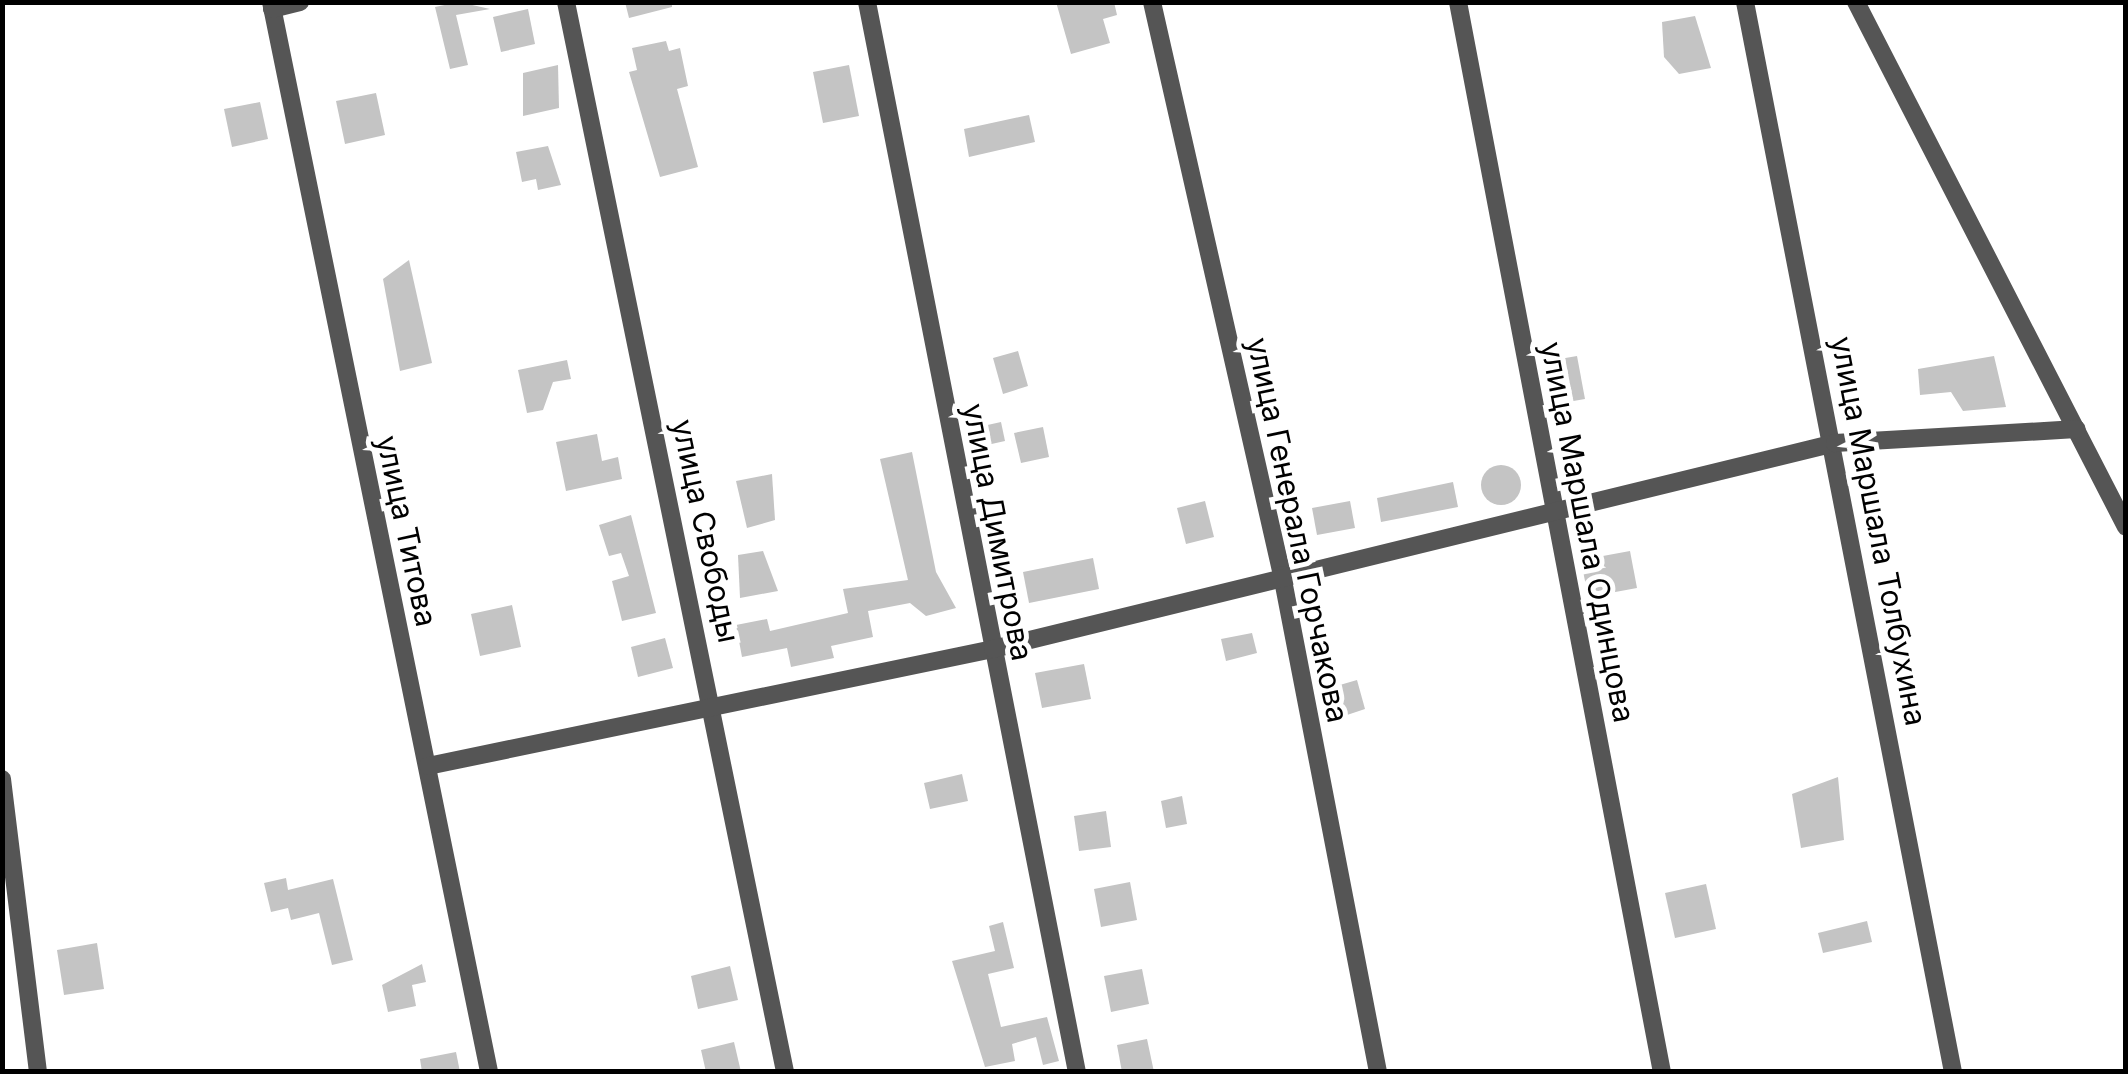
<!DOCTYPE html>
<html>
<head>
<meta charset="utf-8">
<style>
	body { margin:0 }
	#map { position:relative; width:2128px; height:1074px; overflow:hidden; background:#fff; font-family:Inter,sans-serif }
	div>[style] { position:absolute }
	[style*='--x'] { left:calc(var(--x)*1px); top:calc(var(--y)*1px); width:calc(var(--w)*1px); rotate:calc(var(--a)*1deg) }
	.building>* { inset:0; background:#c4c4c4 }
	.round { border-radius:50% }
	.minor>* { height:18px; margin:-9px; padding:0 9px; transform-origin:9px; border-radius:9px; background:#555 }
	span { translate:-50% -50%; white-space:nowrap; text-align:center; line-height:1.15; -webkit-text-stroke:10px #fff; paint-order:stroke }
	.street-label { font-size:30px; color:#000 }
	.frame { position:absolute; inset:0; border:5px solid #000; pointer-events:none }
</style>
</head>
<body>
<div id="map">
	<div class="building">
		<div style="clip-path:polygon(459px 2px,490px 9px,456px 15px,468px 65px,450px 69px,435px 7px)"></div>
		<div style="clip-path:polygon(625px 2px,672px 2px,672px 7px,629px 18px)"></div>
		<div style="clip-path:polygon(1056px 2px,1114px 2px,1117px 15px,1103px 19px,1110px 43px,1071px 54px)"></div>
		<div style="clip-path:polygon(528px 9px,535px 44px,501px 52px,493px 17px)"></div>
		<div style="clip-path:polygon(1695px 16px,1711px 68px,1679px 74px,1664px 57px,1662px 22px)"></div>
		<div style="clip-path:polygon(666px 41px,669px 51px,680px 48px,688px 86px,677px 89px,698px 167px,660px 177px,629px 72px,637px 70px,632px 48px)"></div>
		<div style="clip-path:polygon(558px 65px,559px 108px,523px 116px,523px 73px)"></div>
		<div style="clip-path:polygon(849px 65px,859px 116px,823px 123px,813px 72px)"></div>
		<div style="clip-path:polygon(376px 93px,385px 135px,345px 144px,336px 101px)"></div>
		<div style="clip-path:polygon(260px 102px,268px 139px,232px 147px,224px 109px)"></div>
		<div style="clip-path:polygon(1029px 115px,1035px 142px,969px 157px,964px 129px)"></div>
		<div style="clip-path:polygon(548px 146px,561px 185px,538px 190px,536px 179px,522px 182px,516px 152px)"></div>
		<div style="clip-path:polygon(409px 260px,432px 363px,400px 371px,383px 279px)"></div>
		<div style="clip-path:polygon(1018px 351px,1028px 386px,1003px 394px,993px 358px)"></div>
		<div style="clip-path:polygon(1577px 356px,1585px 399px,1556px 404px,1548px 361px)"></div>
		<div style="clip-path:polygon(1994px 356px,2006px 407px,1963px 411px,1951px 392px,1920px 395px,1918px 369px)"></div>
		<div style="clip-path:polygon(567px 360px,571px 379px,553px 382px,543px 410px,527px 413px,518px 370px)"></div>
		<div style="clip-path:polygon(1001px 422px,1005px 441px,987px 445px,983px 426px)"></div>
		<div style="clip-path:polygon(1043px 427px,1049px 457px,1021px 463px,1014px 433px)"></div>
		<div style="clip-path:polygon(597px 434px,602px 461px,618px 457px,622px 479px,566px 491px,556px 442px)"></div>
		<div style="clip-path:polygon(912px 452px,936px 572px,956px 608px,926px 616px,910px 603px,868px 611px,873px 637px,831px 646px,834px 658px,791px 667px,787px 648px,742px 657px,736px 625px,767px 619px,770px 631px,848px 613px,843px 589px,908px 580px,880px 459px)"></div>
		<div class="round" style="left:1481px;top:465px;width:40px;height:40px"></div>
		<div style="clip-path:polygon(772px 474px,775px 520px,747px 528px,736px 481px)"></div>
		<div style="clip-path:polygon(1453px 482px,1458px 507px,1381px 522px,1377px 498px)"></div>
		<div style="clip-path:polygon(1205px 501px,1214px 537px,1186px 544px,1177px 508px)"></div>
		<div style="clip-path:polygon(1350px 501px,1355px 528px,1317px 535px,1312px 508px)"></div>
		<div style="clip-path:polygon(631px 515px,656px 613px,622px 621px,612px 581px,629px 576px,621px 553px,609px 556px,599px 525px)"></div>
		<div style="clip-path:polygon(763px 551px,778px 591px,740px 598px,738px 555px)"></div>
		<div style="clip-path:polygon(1630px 551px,1637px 588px,1588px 597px,1581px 560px)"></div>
		<div style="clip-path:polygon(1093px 558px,1099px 589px,1029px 603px,1023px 572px)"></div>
		<div style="clip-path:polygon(512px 605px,521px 647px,480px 656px,471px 614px)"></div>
		<div style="clip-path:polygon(1252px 633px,1257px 653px,1226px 661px,1221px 639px)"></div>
		<div style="clip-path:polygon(665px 638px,673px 668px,638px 677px,631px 647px)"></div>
		<div style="clip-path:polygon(1084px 664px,1091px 699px,1042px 708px,1035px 673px)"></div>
		<div style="clip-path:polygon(1357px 680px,1365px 709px,1335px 719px,1326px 689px)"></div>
		<div style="clip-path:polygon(962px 774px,968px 801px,930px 809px,924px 783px)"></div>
		<div style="clip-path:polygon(1838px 777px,1844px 840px,1801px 848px,1792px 794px)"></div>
		<div style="clip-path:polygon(1182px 796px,1187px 824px,1166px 828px,1161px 801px)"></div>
		<div style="clip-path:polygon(1106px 811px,1111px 847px,1079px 851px,1074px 816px)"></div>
		<div style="clip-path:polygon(286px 878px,288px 890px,333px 879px,353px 960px,332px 965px,319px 913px,291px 920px,288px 908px,271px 912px,264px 883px)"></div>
		<div style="clip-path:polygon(1130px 882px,1137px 920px,1101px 927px,1094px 889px)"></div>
		<div style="clip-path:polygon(1706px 884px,1716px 929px,1675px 938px,1665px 893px)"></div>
		<div style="clip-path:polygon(1867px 921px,1872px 942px,1823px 953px,1818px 933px)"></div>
		<div style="clip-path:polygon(1003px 922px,1014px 968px,988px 974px,1001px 1027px,1047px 1017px,1059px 1061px,1043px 1065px,1036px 1037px,1012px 1044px,1015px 1061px,985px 1067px,952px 961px,995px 951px,989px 926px)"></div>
		<div style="clip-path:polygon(97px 943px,104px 989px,64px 995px,57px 950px)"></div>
		<div style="clip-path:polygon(422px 964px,426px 982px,412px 985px,416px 1006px,388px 1012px,382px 985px)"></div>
		<div style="clip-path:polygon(730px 966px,738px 1000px,698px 1009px,691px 976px)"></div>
		<div style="clip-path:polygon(1142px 969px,1149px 1004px,1111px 1012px,1104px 976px)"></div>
		<div style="clip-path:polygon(1147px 1039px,1154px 1072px,1122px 1072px,1117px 1045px)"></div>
		<div style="clip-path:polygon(734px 1042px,741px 1072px,706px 1072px,701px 1050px)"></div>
		<div style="clip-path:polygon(456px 1052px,460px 1072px,422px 1072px,420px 1059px)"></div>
	</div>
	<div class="minor">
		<div style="--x:271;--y:2;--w:1092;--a:78.48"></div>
		<div style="--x:566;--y:2;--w:1092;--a:78.43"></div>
		<div style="--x:867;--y:2;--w:1090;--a:78.9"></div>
		<div style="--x:1152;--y:2;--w:588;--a:77.22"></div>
		<div style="--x:1282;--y:575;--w:506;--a:79.07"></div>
		<div style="--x:1458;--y:2;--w:1089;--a:79.21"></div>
		<div style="--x:1745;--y:2;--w:1090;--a:79"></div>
		<div style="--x:1856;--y:2;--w:590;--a:62.78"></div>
		<div style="--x:272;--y:9;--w:29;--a:-14"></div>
		<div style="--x:428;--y:766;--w:577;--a:-11.7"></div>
		<div style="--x:993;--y:649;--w:867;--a:-13.75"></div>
		<div style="--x:1835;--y:443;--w:242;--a:-3.3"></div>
		<div style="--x:2;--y:779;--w:295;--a:83"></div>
	</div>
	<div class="street-label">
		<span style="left:1298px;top:530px;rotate:78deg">улица Генерала Горчакова</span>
		<span style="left:407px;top:531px;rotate:78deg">улица Титова</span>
		<span style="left:706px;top:531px;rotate:78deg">улица Свободы</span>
		<span style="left:1879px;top:531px;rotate:79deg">улица Маршала Толбухина</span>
		<span style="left:998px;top:532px;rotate:79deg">улица Димитрова</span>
		<span style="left:1588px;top:532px;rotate:79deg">улица Маршала Одинцова</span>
	</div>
	<div class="frame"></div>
</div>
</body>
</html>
